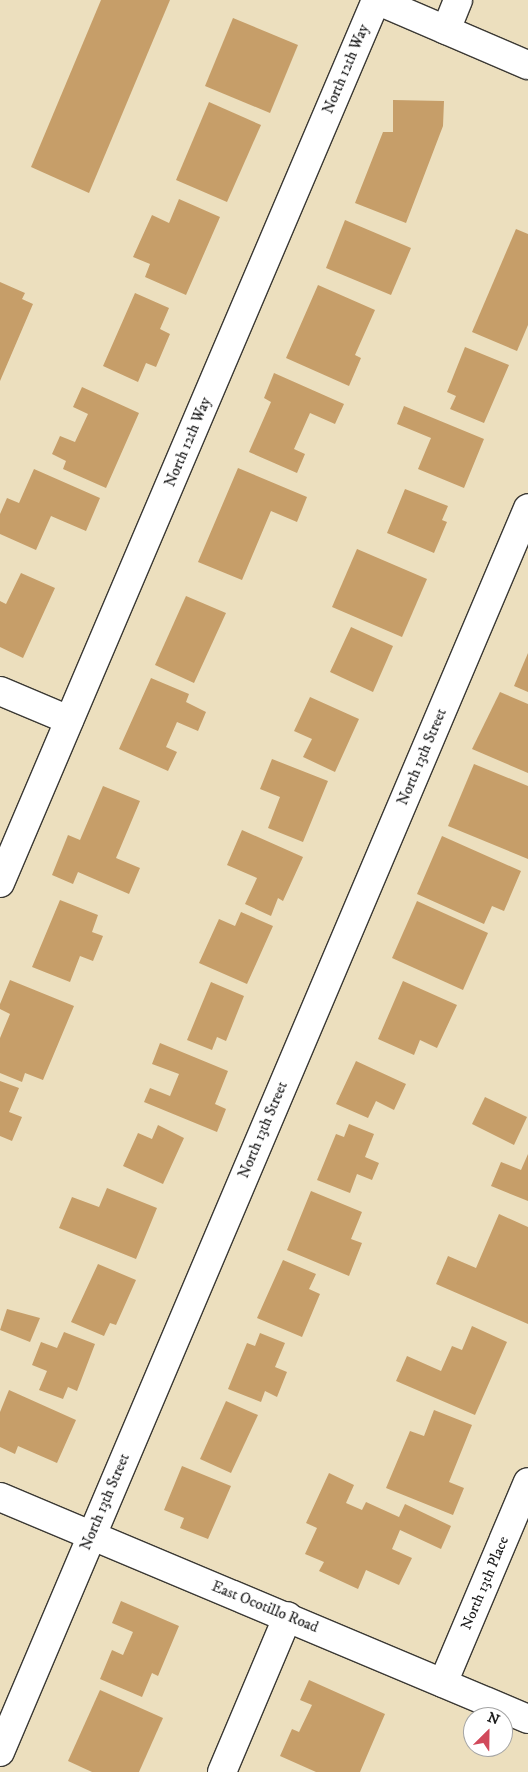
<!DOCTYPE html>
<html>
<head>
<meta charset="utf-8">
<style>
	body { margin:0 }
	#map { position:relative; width:528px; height:1772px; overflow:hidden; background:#ecdfbe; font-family:"IM FELL DW Pica",serif }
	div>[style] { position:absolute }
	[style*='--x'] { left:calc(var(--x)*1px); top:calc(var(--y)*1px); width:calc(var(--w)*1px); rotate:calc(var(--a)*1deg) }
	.building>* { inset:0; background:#c69e69 }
	.roads { filter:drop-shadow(1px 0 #3b3934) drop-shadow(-1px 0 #3b3934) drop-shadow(0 1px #3b3934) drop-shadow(0 -1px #3b3934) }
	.minor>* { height:28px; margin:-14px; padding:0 14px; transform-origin:14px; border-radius:14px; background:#fff }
	.major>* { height:28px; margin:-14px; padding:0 14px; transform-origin:14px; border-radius:14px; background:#fff }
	span { translate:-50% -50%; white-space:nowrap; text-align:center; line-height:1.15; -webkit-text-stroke:4px #fff; paint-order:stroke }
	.street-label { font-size:15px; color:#1c1c1c }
	.north { position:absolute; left:463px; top:1707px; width:50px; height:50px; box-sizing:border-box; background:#fff; border:1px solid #a4a4a4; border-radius:50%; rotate:23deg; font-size:14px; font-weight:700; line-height:20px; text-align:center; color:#1c1c1c }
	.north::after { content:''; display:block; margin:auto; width:18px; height:22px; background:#d1495b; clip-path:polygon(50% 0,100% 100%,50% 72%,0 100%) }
</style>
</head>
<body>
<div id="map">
	<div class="building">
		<div style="clip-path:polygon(101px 0,170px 0,89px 193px,31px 167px)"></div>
		<div style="clip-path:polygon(233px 18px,298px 45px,270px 113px,205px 86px)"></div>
		<div style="clip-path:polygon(393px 100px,444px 101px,443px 126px,406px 223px,355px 203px,383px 132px,393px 132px)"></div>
		<div style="clip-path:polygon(209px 102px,261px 125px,227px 202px,176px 180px)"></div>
		<div style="clip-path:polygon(179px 199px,220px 217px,186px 295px,145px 277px,150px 264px,133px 257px,152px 215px,169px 223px)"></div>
		<div style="clip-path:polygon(345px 220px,411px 248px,391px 295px,326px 268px)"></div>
		<div style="clip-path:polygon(516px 229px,528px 234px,528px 325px,517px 351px,472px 332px)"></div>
		<div style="clip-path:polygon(0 282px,25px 293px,22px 299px,33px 304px,0 381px)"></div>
		<div style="clip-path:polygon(318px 285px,375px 310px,355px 355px,361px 358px,349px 386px,286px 358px)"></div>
		<div style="clip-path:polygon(135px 293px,169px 308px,160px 329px,170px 334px,156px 367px,146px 363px,138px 382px,103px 366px)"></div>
		<div style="clip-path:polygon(465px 347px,509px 365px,484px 423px,450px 409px,456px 396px,447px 392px)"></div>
		<div style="clip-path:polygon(274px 373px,344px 404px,335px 424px,310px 413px,294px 449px,305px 454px,297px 473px,249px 452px,271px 402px,264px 398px)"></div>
		<div style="clip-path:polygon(82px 387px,139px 413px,106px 488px,63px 469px,66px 461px,52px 454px,60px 436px,75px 442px,88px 414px,73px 407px)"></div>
		<div style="clip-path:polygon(404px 406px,484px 439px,464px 488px,418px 469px,431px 438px,397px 424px)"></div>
		<div style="clip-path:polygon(238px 468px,307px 497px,297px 522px,271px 511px,242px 580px,198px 562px)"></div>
		<div style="clip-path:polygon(34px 469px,100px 498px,86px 531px,51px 516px,36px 550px,0 534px,0 514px,7px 498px,19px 503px)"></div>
		<div style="clip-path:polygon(405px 489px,448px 506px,442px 520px,447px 522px,434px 553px,387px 533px)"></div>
		<div style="clip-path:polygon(357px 549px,427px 579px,402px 637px,332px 607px)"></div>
		<div style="clip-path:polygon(21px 573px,55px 588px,23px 658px,0 647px,0 601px,6px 604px)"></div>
		<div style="clip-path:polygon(186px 596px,226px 613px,194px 683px,155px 665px)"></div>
		<div style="clip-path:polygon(351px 627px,393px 646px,373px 692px,330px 672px)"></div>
		<div style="clip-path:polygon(528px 653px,528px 692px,514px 686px)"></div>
		<div style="clip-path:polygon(151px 678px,189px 694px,186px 702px,206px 712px,198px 731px,177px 722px,166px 747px,177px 752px,168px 771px,119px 749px)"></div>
		<div style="clip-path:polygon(500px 692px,528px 704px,528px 773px,472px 749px)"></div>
		<div style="clip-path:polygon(310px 697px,359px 719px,335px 772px,303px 757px,312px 739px,294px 731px)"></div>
		<div style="clip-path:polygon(272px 759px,328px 781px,303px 842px,268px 828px,280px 797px,260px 789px)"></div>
		<div style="clip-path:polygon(474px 764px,528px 786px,528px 859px,448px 826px)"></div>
		<div style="clip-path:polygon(103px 786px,140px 801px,116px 858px,140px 868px,129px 894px,78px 872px,73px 884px,52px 875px,68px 835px,80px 840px)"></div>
		<div style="clip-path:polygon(242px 830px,303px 857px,283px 901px,278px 898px,271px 916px,245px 904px,257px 878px,227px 865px)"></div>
		<div style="clip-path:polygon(442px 836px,521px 871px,504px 911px,492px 906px,484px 924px,417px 894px)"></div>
		<div style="clip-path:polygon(60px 900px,98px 915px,92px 932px,103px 936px,93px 961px,80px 956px,70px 982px,32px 967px)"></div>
		<div style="clip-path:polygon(417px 901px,488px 933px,463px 990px,392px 958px)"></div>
		<div style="clip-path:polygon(241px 912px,273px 926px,247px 984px,199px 963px,219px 919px,235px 926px)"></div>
		<div style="clip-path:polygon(10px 980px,74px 1006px,43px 1080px,25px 1073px,22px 1082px,0 1073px,0 1038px,10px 1014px,0 1009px,0 1004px)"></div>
		<div style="clip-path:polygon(403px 981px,457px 1005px,437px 1048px,420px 1040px,414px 1055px,378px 1039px)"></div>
		<div style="clip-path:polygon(211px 982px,244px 996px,226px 1041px,217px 1037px,212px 1050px,187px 1040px)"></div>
		<div style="clip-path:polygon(160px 1043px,228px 1071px,215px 1104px,226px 1109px,217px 1132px,144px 1102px,150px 1088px,170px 1096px,179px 1074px,152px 1064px)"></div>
		<div style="clip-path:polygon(356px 1061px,406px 1084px,394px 1110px,376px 1101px,368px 1118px,336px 1104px)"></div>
		<div style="clip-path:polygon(0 1081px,19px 1088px,9px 1112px,22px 1117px,12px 1141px,0 1136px)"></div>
		<div style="clip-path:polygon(485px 1097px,527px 1117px,514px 1145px,472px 1124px)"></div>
		<div style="clip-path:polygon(349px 1124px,374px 1134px,365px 1157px,379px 1163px,372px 1180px,357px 1174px,350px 1193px,317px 1180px,336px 1134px,344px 1137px)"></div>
		<div style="clip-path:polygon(158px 1125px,184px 1138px,163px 1184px,123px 1166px,138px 1133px,152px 1139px)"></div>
		<div style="clip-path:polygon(528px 1154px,528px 1201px,491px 1186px,501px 1162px,521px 1170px)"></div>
		<div style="clip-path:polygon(107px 1188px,157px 1208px,136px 1259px,59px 1228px,72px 1197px,99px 1207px)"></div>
		<div style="clip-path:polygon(311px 1191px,362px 1212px,351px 1239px,362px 1243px,349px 1276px,287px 1250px)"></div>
		<div style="clip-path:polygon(499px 1214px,528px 1227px,528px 1324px,436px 1284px,448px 1256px,476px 1268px)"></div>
		<div style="clip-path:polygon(283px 1260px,316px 1274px,309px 1289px,320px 1294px,302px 1337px,257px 1318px)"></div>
		<div style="clip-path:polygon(98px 1264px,136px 1280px,116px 1325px,110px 1323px,104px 1336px,71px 1322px)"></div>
		<div style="clip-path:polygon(7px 1309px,40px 1318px,30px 1342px,0 1330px)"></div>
		<div style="clip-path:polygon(472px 1326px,507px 1342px,475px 1415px,396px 1381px,407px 1356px,441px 1371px,452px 1346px,462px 1350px)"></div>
		<div style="clip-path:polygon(64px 1332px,95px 1344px,77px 1391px,68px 1387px,63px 1399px,39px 1390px,47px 1371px,32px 1365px,41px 1342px,57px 1348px)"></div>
		<div style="clip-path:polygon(260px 1333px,285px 1343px,275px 1367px,287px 1372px,277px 1397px,265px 1391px,261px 1402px,228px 1389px,247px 1343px,255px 1346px)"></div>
		<div style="clip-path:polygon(9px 1390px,76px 1420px,57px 1463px,18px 1446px,15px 1454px,0 1447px,0 1412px)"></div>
		<div style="clip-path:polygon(226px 1401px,258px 1415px,231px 1473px,200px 1459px)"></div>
		<div style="clip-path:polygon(434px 1410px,472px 1425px,449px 1482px,464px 1488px,453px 1515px,386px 1488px,410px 1431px,424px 1436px)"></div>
		<div style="clip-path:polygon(182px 1466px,231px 1486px,208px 1539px,180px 1528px,184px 1518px,164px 1510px)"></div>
		<div style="clip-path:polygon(329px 1473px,354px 1485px,346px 1503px,362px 1510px,366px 1502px,399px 1517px,405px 1504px,451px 1526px,441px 1549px,400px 1530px,392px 1549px,412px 1558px,399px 1585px,366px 1570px,358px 1589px,319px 1571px,324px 1562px,305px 1554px,317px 1528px,306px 1523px)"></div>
		<div style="clip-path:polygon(121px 1601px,179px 1626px,158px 1676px,152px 1673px,142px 1697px,100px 1679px,112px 1650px,123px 1655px,133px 1632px,112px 1623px)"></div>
		<div style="clip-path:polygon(309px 1680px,385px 1714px,360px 1772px,316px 1772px,280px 1756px,292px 1729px,299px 1732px,312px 1705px,300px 1700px)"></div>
		<div style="clip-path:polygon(100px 1690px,163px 1718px,139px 1772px,92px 1772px,68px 1761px)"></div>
	</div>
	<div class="roads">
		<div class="minor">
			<div style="--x:446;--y:30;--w:32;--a:-68"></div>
			<div style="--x:0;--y:691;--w:75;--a:22.8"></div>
			<div style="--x:0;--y:883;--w:960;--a:-66.93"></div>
			<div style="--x:0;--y:1497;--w:573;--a:22.8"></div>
			<div style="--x:443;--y:1683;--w:218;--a:-67.1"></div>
			<div style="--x:0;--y:1752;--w:1351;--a:-67"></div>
			<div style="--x:222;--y:1772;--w:169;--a:-67.1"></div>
		</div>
		<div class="major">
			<div style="--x:376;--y:0;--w:165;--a:23.2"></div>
		</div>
	</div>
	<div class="street-label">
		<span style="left:346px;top:69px;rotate:-67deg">North 12th Way</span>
		<span style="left:188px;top:442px;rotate:-67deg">North 12th Way</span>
		<span style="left:422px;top:757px;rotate:-67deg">North 13th Street</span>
		<span style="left:263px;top:1130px;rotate:-67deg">North 13th Street</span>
		<span style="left:105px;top:1502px;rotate:-67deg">North 13th Street</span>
		<span style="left:485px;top:1583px;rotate:-67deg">North 13th Place</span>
		<span style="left:265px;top:1607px;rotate:22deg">East Ocotillo Road</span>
	</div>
	<div class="north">N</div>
</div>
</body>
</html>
